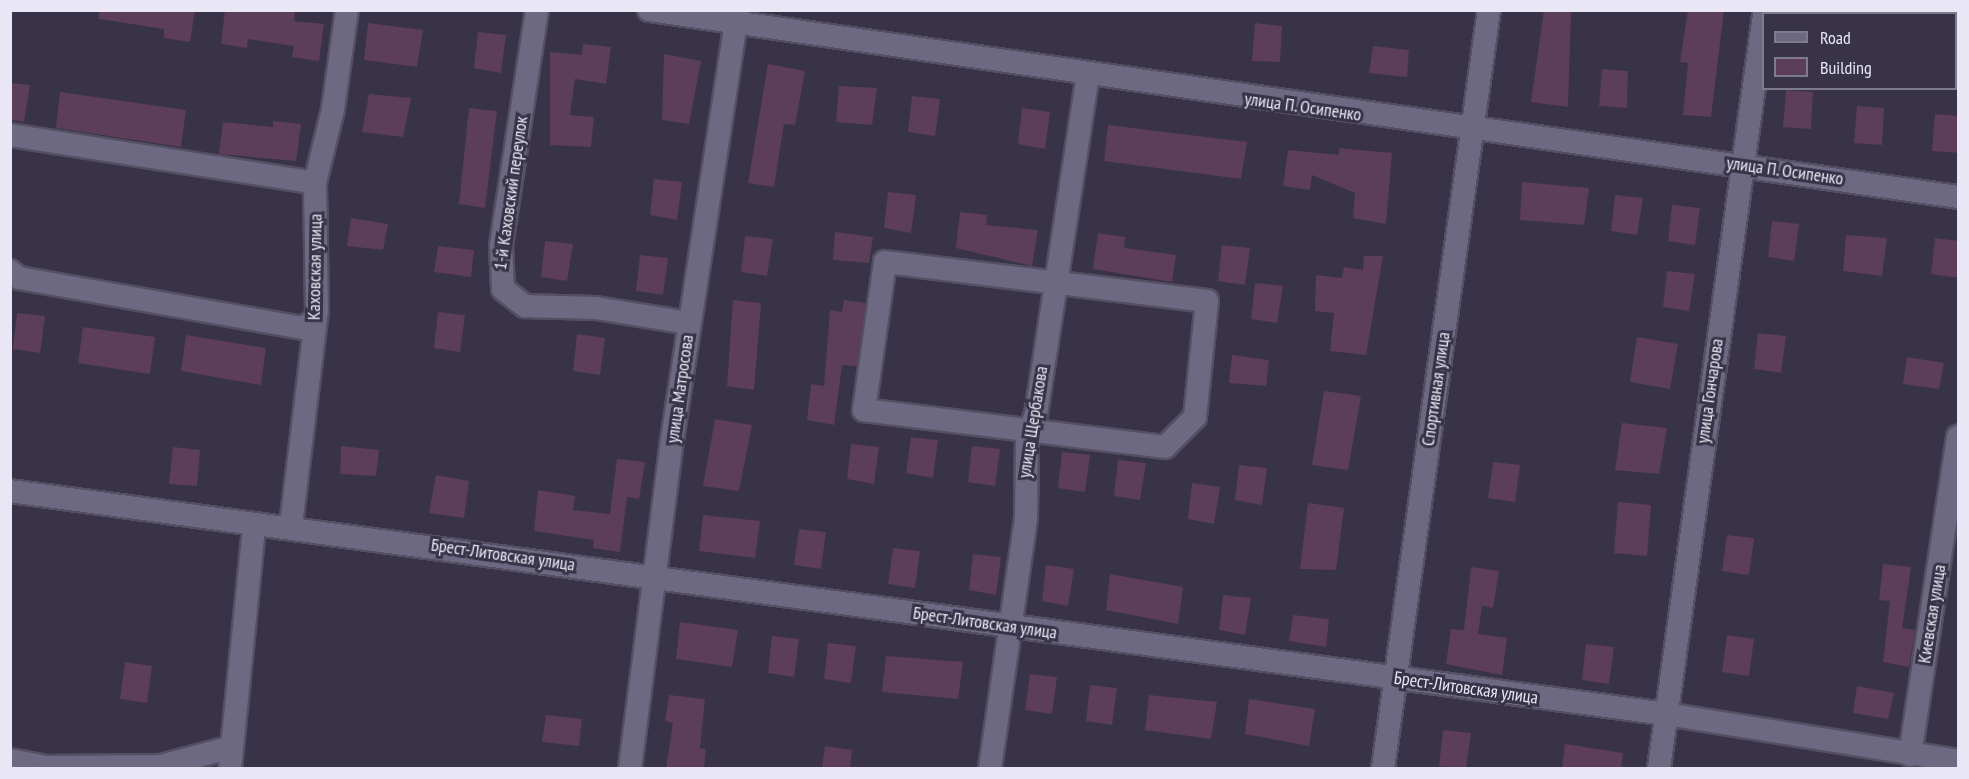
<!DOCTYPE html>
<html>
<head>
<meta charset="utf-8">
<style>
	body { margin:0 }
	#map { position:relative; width:1969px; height:779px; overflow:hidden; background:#383349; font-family:"PT Sans Narrow",sans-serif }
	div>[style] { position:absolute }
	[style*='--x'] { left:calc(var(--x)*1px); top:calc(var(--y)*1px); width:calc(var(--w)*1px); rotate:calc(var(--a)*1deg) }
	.building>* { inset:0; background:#5c3d5a }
	.roads { filter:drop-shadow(2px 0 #544f62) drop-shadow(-2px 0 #544f62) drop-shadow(0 2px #544f62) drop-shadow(0 -2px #544f62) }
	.minor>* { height:22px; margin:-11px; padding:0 11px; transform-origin:11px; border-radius:11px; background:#6e6982 }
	span { translate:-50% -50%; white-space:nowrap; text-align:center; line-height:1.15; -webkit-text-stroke:6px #383349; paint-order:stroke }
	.street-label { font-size:18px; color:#e9e7f5 }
	.frame { position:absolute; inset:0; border:12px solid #e9e7f5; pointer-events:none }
	.legend { position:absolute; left:1762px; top:12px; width:195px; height:78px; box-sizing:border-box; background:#383349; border:2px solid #7f7b8e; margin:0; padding:8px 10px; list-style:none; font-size:18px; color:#e9e7f5 }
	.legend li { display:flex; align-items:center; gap:12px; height:30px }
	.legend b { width:30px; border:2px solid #7f7b8e }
</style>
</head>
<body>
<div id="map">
	<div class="building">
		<div style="clip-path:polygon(99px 10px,195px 10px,190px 42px,164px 38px,164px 29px,99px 19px)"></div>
		<div style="clip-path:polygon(225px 10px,295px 10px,294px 21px,324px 24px,319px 61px,292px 57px,294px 46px,248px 39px,247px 48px,221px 44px)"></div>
		<div style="clip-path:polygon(1544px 10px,1571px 10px,1568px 107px,1531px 102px)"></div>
		<div style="clip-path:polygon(1688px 10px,1724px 10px,1711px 117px,1683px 115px,1688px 63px,1680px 62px)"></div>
		<div style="clip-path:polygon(368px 23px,423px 30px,417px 67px,364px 60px)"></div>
		<div style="clip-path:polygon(1255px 23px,1282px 26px,1280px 62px,1252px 61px)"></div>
		<div style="clip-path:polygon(478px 32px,506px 35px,501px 73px,474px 68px)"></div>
		<div style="clip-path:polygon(583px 44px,611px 47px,606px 84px,575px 79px,570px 115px,594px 117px,591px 147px,550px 145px,550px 52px,582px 55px)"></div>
		<div style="clip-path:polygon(1373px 46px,1409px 50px,1407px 77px,1369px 73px)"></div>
		<div style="clip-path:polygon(664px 54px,701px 61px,689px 124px,662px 120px)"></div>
		<div style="clip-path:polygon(768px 64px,805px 71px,795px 125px,784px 124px,774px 187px,748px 183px)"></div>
		<div style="clip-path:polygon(1602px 69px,1628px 71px,1627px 108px,1599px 106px)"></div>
		<div style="clip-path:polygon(10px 83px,30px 85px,24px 122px,10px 120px)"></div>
		<div style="clip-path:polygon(839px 86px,877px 88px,872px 125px,836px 122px)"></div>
		<div style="clip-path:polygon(1786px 90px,1813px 92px,1811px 129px,1783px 127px)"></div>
		<div style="clip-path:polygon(60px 92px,186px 110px,181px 147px,56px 128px)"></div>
		<div style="clip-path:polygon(369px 94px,411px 98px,403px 137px,362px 132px)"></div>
		<div style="clip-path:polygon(912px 96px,940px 99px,935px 136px,908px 132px)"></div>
		<div style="clip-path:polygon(1857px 106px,1884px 108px,1882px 145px,1854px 143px)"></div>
		<div style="clip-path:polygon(469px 108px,497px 111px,485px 208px,459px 204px)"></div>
		<div style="clip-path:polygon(1022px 108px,1050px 112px,1045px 149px,1018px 144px)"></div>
		<div style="clip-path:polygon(1935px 114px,1959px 116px,1959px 153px,1932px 151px)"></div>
		<div style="clip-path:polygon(273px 121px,301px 124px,296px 161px,219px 154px,223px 122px,273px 127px)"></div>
		<div style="clip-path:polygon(1108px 125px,1247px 142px,1241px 179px,1104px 161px)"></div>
		<div style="clip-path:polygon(1339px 148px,1392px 153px,1386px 224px,1353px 218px,1355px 193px,1312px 175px,1310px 190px,1283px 186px,1288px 150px,1339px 155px)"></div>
		<div style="clip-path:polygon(654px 179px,682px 182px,677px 220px,650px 215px)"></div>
		<div style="clip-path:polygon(1522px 182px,1589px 188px,1584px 225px,1520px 220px)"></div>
		<div style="clip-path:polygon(888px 192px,916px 195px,911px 233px,884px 228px)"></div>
		<div style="clip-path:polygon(1615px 195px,1643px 198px,1637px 235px,1611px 231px)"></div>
		<div style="clip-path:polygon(1672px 205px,1700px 208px,1695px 245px,1668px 241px)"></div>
		<div style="clip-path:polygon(960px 212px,987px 215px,986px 225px,1038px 230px,1032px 266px,956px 248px)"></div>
		<div style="clip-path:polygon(351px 218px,388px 224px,383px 250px,347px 246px)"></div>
		<div style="clip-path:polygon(1772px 221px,1799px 224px,1794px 261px,1768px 257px)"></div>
		<div style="clip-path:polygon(835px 232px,873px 237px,869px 263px,833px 260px)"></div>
		<div style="clip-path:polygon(1098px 233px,1125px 237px,1124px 248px,1176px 255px,1172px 282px,1093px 269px)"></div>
		<div style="clip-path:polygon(1846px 235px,1887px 238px,1882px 276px,1843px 271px)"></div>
		<div style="clip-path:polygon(745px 236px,773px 239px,767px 276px,741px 272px)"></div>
		<div style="clip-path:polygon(1935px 238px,1959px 241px,1959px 278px,1931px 274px)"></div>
		<div style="clip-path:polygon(545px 241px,573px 244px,567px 281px,541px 277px)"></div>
		<div style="clip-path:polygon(1222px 245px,1250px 248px,1245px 285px,1218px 281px)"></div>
		<div style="clip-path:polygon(438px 246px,474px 250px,471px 277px,434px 272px)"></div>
		<div style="clip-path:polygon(640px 255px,668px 258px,663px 295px,636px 291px)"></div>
		<div style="clip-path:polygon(1364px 256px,1383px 256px,1366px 355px,1330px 351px,1334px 313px,1315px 311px,1316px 275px,1342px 278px,1344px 267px,1363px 270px)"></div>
		<div style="clip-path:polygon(1667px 271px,1695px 274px,1689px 311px,1663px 307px)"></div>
		<div style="clip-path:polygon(1255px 283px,1283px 286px,1277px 323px,1251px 319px)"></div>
		<div style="clip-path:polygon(733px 300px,761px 303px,754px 390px,727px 386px)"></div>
		<div style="clip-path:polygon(844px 300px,866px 303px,857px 366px,842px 365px,834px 425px,807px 420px,811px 384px,824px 386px,830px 310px,842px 312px)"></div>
		<div style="clip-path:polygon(438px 312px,465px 315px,460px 352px,434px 348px)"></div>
		<div style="clip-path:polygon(17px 313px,45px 316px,40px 353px,13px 349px)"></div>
		<div style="clip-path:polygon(83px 327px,155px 337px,150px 374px,78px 363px)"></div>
		<div style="clip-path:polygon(1758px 333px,1786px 336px,1781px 373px,1754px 369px)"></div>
		<div style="clip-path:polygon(577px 334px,605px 338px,600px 375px,573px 371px)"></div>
		<div style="clip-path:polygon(186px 335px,266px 348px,261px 385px,181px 371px)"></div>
		<div style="clip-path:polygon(1637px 337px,1678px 344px,1670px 389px,1630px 382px)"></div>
		<div style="clip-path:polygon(1232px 355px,1269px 360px,1266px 386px,1229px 383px)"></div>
		<div style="clip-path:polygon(1907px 357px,1944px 363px,1939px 389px,1903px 384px)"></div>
		<div style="clip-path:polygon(1324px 391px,1361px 396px,1348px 470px,1312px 465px)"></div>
		<div style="clip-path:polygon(715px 419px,752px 425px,739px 491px,703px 486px)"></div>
		<div style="clip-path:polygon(1622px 423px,1667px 428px,1659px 474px,1615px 470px)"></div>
		<div style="clip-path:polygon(911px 437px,938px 440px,933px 478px,906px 473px)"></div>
		<div style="clip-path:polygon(851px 444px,879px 447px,874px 484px,847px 479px)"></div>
		<div style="clip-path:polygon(341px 446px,379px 450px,376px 476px,340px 474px)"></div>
		<div style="clip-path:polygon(972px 446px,1000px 449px,995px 486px,968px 482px)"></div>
		<div style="clip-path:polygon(173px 447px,200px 450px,197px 486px,169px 484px)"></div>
		<div style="clip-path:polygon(1062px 452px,1090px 455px,1085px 492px,1058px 488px)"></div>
		<div style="clip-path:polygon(617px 459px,645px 462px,639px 499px,627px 497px,620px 552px,593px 548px,594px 540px,534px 531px,538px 490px,575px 496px,573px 510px,610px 514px)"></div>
		<div style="clip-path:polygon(1118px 460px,1146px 463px,1140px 500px,1114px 496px)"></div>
		<div style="clip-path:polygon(1493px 462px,1520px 465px,1515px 502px,1488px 498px)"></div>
		<div style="clip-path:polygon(1239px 465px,1267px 468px,1262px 505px,1235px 500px)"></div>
		<div style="clip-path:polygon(436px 475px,469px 481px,464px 518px,429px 513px)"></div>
		<div style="clip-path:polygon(1192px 483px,1220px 487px,1214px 524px,1188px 519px)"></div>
		<div style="clip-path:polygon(1618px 502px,1651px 505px,1647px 556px,1614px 553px)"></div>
		<div style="clip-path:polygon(1308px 503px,1344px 508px,1336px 570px,1300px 569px)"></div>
		<div style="clip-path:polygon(703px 515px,760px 521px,755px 558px,699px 551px)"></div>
		<div style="clip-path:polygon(799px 529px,826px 532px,821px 569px,794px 565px)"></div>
		<div style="clip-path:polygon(1727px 535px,1754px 538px,1749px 575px,1722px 571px)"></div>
		<div style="clip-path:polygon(893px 548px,920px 551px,915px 588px,888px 584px)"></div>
		<div style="clip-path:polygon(973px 554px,1001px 557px,996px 595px,969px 590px)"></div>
		<div style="clip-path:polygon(1883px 564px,1911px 567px,1902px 628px,1915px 630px,1909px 667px,1883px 662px,1890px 601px,1879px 600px)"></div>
		<div style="clip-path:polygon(1046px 565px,1074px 569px,1068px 606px,1042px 601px)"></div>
		<div style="clip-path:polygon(1471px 567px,1499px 571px,1493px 608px,1482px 606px,1478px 634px,1507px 638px,1502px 675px,1446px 664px,1451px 629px,1464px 630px)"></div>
		<div style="clip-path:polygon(1110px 574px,1183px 587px,1178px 624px,1106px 610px)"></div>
		<div style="clip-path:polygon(1223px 595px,1251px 598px,1245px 635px,1219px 630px)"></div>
		<div style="clip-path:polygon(1293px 615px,1329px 619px,1326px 647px,1289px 641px)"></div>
		<div style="clip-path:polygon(680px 622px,738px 630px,732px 667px,676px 659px)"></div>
		<div style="clip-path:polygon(1727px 635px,1754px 639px,1749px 676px,1722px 672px)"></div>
		<div style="clip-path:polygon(772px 636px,799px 639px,794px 677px,768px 673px)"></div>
		<div style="clip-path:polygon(828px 643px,856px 646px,851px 683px,824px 679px)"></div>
		<div style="clip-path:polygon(1586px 644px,1614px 647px,1609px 684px,1582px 680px)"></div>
		<div style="clip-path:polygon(886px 656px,963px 662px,958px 699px,882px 692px)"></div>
		<div style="clip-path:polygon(125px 662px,152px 666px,147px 703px,120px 699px)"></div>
		<div style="clip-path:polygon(1030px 674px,1057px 677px,1052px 714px,1025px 710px)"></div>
		<div style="clip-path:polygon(1090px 685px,1117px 688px,1112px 725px,1086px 721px)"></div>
		<div style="clip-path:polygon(1857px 686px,1894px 693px,1888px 719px,1853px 713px)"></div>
		<div style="clip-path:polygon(669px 695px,705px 699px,700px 748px,706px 749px,704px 768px,666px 768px,673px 723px,665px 721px)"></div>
		<div style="clip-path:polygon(1149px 695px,1217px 702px,1211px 739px,1145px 730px)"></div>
		<div style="clip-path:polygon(1249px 699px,1315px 709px,1309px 746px,1245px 734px)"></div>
		<div style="clip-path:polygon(546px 715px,582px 719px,579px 746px,542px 742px)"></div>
		<div style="clip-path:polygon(1443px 730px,1471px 733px,1466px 768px,1439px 766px)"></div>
		<div style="clip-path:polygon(1565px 744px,1623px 753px,1621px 768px,1562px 768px)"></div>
		<div style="clip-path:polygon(825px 746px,852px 750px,850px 768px,822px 768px)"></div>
	</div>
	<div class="roads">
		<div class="minor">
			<div style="--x:537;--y:10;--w:238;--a:98.7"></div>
			<div style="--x:501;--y:245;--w:44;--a:87.4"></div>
			<div style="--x:503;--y:289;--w:28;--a:38"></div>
			<div style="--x:525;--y:306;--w:71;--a:1.6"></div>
			<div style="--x:596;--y:308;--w:95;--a:9.1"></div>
			<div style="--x:649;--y:10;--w:1322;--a:8.13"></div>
			<div style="--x:10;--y:135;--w:309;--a:8.9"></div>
			<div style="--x:885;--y:262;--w:324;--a:6.9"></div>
			<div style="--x:1207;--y:301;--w:117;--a:95.9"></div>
			<div style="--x:1195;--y:417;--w:42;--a:135"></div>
			<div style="--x:1165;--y:447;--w:303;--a:-173"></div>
			<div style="--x:864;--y:410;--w:149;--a:-81.9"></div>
			<div style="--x:10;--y:271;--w:11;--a:38"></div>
			<div style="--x:19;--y:278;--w:288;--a:10"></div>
			<div style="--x:303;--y:328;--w:14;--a:-34"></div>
			<div style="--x:10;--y:491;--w:1671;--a:7.67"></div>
			<div style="--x:1666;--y:714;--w:296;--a:9.1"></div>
			<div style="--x:291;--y:525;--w:216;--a:-83.1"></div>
			<div style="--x:317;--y:311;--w:128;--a:-90.9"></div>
			<div style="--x:315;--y:183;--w:76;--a:-76.3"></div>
			<div style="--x:333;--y:109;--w:100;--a:-82"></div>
			<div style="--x:1910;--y:755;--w:322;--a:-81.4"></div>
			<div style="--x:10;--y:760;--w:37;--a:11"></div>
			<div style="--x:46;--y:767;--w:115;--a:-0.5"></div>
			<div style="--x:161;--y:766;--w:73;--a:-15"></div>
			<div style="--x:230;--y:768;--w:243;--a:-84.3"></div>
			<div style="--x:630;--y:768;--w:331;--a:-82.7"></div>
			<div style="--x:672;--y:440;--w:435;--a:-81.3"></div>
			<div style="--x:990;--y:768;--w:253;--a:-81.8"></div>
			<div style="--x:1026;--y:518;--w:79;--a:-89.3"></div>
			<div style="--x:1027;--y:439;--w:27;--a:-70"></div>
			<div style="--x:1036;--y:414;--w:342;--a:-81.3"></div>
			<div style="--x:1383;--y:768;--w:765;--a:-82.04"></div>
			<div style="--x:1659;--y:768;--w:760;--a:-82.06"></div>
		</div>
	</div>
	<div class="street-label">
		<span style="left:1303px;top:107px;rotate:8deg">улица П. Осипенко</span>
		<span style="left:1785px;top:171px;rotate:8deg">улица П. Осипенко</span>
		<span style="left:511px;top:193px;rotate:-82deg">1-й Каховский переулок</span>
		<span style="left:315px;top:267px;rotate:-89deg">Каховская улица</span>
		<span style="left:680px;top:389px;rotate:-82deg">улица Матросова</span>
		<span style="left:1436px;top:389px;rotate:-82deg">Спортивная улица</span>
		<span style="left:1710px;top:391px;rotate:-82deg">улица Гончарова</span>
		<span style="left:1033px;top:422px;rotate:-81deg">улица Щербакова</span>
		<span style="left:503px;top:555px;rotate:8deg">Брест-Литовская улица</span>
		<span style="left:1932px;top:614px;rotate:-81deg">Киевская улица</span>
		<span style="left:985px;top:623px;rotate:8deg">Брест-Литовская улица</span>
		<span style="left:1466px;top:688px;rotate:8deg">Брест-Литовская улица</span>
	</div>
	<div class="frame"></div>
	<ul class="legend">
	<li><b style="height:8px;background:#6e6982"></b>Road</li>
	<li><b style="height:16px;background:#5c3d5a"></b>Building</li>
	</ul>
</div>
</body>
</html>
